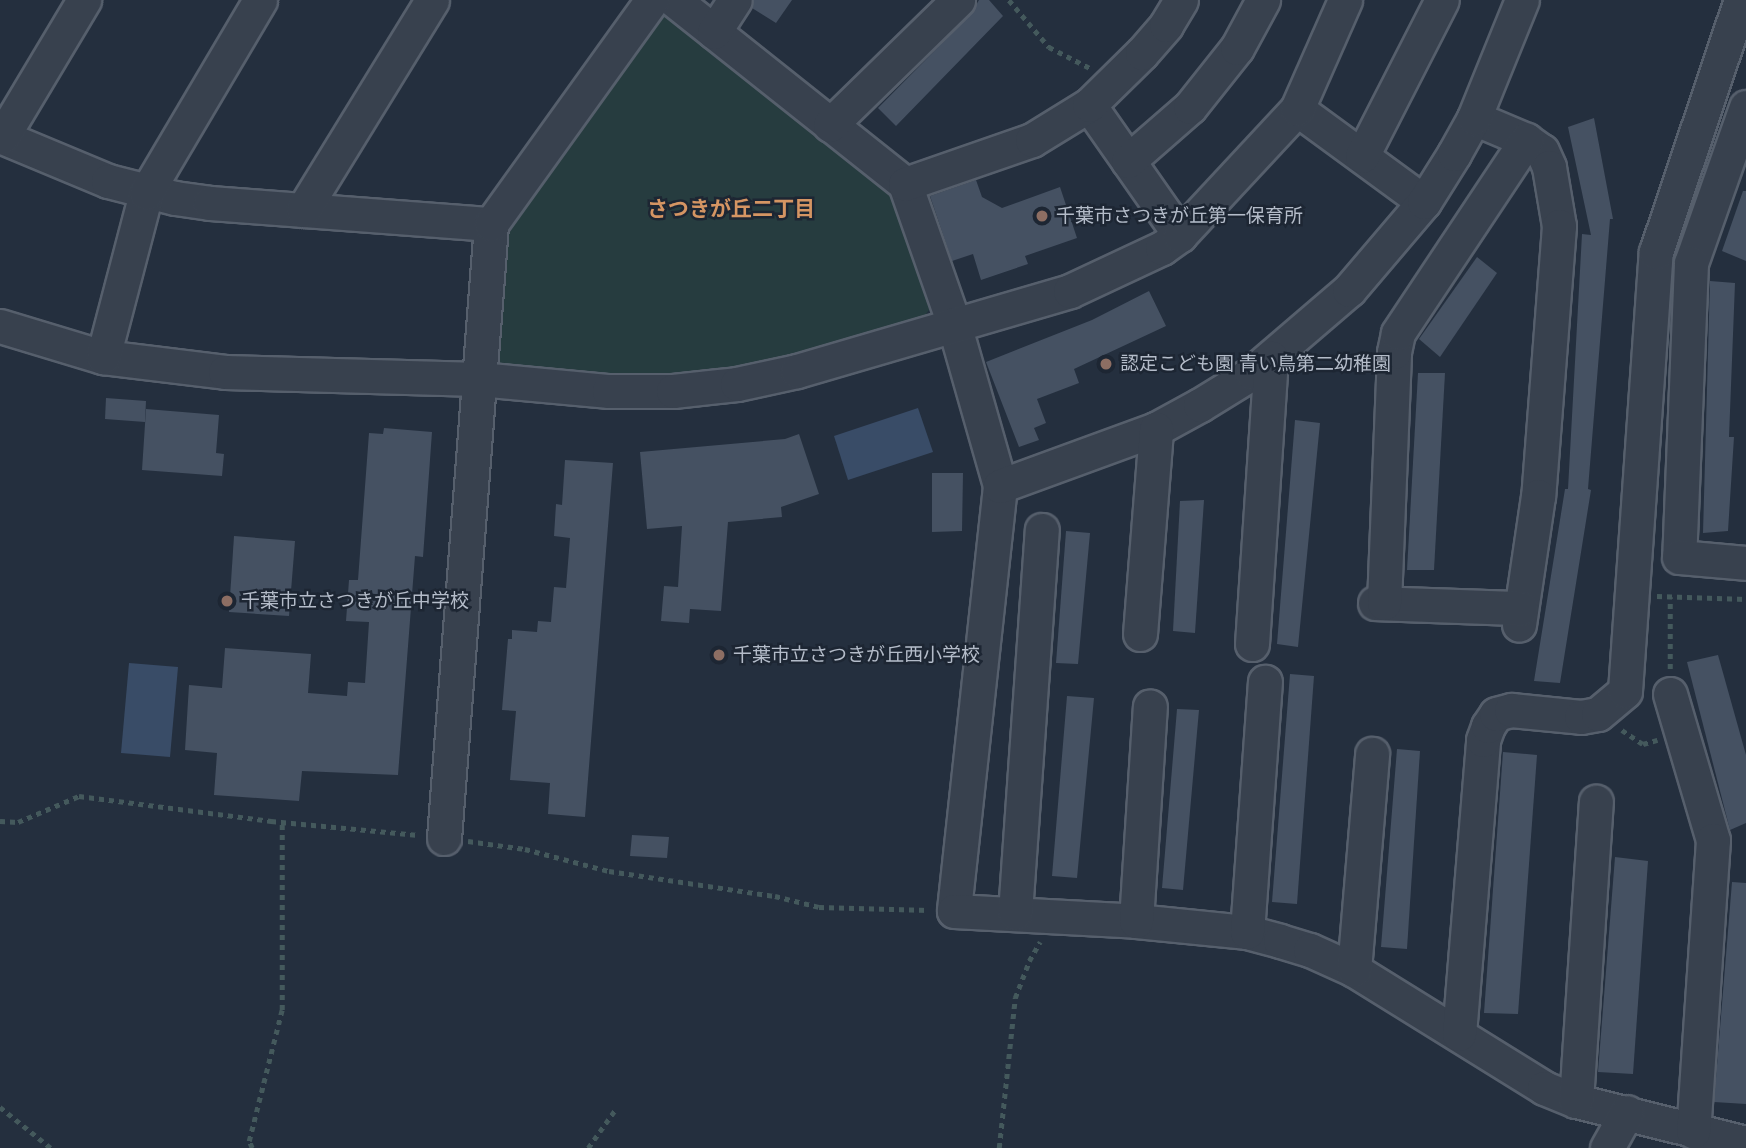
<!DOCTYPE html>
<html>
<head>
<meta charset="utf-8">
<style>
	body { margin:0 }
	#map { position:relative; width:1746px; height:1148px; overflow:hidden; background:#242f3e; font-family:Montserrat,"Noto Sans JP",sans-serif }
	div>[style] { position:absolute }
	[style*='--x'] { left:calc(var(--x)*1px); top:calc(var(--y)*1px); width:calc(var(--w)*1px); rotate:calc(var(--a)*1deg) }
	.green>* { inset:0; background:#263c3f }
	.water>* { inset:0; background:#394c67 }
	.building>* { inset:0; background:#455162 }
	.path>* { height:4.5px; margin-top:-2.25px; transform-origin:0; background:repeating-linear-gradient(90deg,#44595c 0 5px,transparent 0 10px) }
	.roads { filter:drop-shadow(2px 0 #565f6c) drop-shadow(-2px 0 #565f6c) drop-shadow(0 2px #565f6c) drop-shadow(0 -2px #565f6c) }
	.minor>* { height:33px; margin:-16.5px; padding:0 16.5px; transform-origin:16.5px; border-radius:16.5px; background:#38414e }
	.dots>* { width:19px; height:19px; translate:-50% -50%; box-sizing:border-box; border:4px solid #1d2633; border-radius:50% }
	span { translate:-50% -50%; white-space:nowrap; text-align:center; line-height:1.15; -webkit-text-stroke:5px #1d2633; paint-order:stroke }
	.poi-label { font-size:19px; color:#b4bcc9 }
	.left { translate:0 -50%; text-align:left }
	.neighbourhood-label { font-size:21px; color:#d59563; font-weight:700 }
</style>
</head>
<body>
<div id="map">
	<div class="green">
		<div style="clip-path:polygon(672px 10px,892px 192px,931px 307px,920px 323px,817px 354px,684px 377px,495px 372px,499px 231px,660px 11px)"></div>
	</div>
	<div class="water">
		<div style="clip-path:polygon(918px 408px,933px 452px,848px 480px,834px 436px)"></div>
		<div style="clip-path:polygon(129px 663px,178px 667px,170px 757px,121px 753px)"></div>
	</div>
	<div class="building">
		<div style="clip-path:polygon(754px 0,792px 0,776px 23px,752px 8px)"></div>
		<div style="clip-path:polygon(979px 0,989px 0,1003px 16px,896px 126px,878px 108px,971px 14px)"></div>
		<div style="clip-path:polygon(1594px 118px,1613px 219px,1610px 219px,1588px 489px,1591px 490px,1560px 683px,1534px 681px,1565px 489px,1568px 489px,1582px 234px,1591px 235px,1568px 127px)"></div>
		<div style="clip-path:polygon(976px 180px,982px 197px,1002px 208px,1060px 187px,1077px 238px,1025px 256px,1028px 264px,981px 280px,973px 254px,952px 261px,930px 196px)"></div>
		<div style="clip-path:polygon(1743px 191px,1746px 191px,1746px 261px,1722px 251px)"></div>
		<div style="clip-path:polygon(1477px 257px,1497px 273px,1440px 357px,1419px 339px)"></div>
		<div style="clip-path:polygon(1710px 281px,1735px 283px,1729px 437px,1734px 437px,1728px 531px,1703px 533px)"></div>
		<div style="clip-path:polygon(1149px 291px,1166px 326px,1074px 369px,1079px 383px,1037px 399px,1046px 423px,1034px 428px,1039px 440px,1019px 447px,986px 362px,1092px 320px)"></div>
		<div style="clip-path:polygon(1418px 373px,1445px 373px,1434px 570px,1407px 570px)"></div>
		<div style="clip-path:polygon(106px 398px,146px 401px,145px 422px,105px 419px)"></div>
		<div style="clip-path:polygon(146px 409px,219px 415px,216px 453px,224px 454px,222px 476px,142px 470px)"></div>
		<div style="clip-path:polygon(1295px 420px,1320px 423px,1298px 647px,1277px 644px)"></div>
		<div style="clip-path:polygon(384px 428px,432px 432px,423px 557px,415px 556px,398px 775px,302px 771px,299px 801px,214px 795px,217px 753px,185px 750px,189px 685px,222px 688px,225px 648px,311px 654px,308px 693px,347px 696px,348px 682px,365px 683px,369px 622px,346px 621px,349px 580px,358px 580px,369px 433px,383px 434px)"></div>
		<div style="clip-path:polygon(799px 434px,819px 494px,781px 507px,782px 517px,728px 522px,721px 611px,690px 609px,689px 623px,661px 621px,664px 586px,678px 587px,682px 526px,647px 529px,640px 452px,785px 439px)"></div>
		<div style="clip-path:polygon(565px 460px,613px 463px,585px 817px,548px 814px,550px 783px,510px 780px,516px 711px,502px 710px,508px 639px,512px 639px,512px 630px,537px 632px,538px 621px,551px 622px,554px 587px,566px 588px,570px 538px,554px 536px,556px 504px,562px 505px)"></div>
		<div style="clip-path:polygon(932px 473px,963px 473px,962px 531px,932px 532px)"></div>
		<div style="clip-path:polygon(1204px 500px,1195px 633px,1173px 631px,1180px 501px)"></div>
		<div style="clip-path:polygon(1066px 531px,1090px 533px,1078px 664px,1056px 663px)"></div>
		<div style="clip-path:polygon(234px 536px,295px 541px,289px 616px,229px 612px)"></div>
		<div style="clip-path:polygon(1718px 655px,1746px 755px,1746px 823px,1730px 830px,1687px 662px)"></div>
		<div style="clip-path:polygon(1290px 674px,1314px 676px,1297px 904px,1272px 902px)"></div>
		<div style="clip-path:polygon(1067px 696px,1094px 698px,1077px 878px,1052px 876px)"></div>
		<div style="clip-path:polygon(1177px 709px,1199px 710px,1183px 890px,1162px 888px)"></div>
		<div style="clip-path:polygon(1397px 749px,1420px 751px,1407px 949px,1381px 947px)"></div>
		<div style="clip-path:polygon(1503px 752px,1537px 755px,1518px 1014px,1484px 1013px)"></div>
		<div style="clip-path:polygon(632px 835px,669px 837px,667px 858px,630px 856px)"></div>
		<div style="clip-path:polygon(1615px 857px,1648px 861px,1633px 1074px,1598px 1072px)"></div>
		<div style="clip-path:polygon(1732px 882px,1746px 883px,1746px 1104px,1714px 1102px)"></div>
	</div>
	<div class="path">
		<div style="--x:1009;--y:0;--w:62;--a:49.6"></div>
		<div style="--x:1049;--y:47;--w:46;--a:27.1"></div>
		<div style="--x:1657;--y:596;--w:89;--a:1.9"></div>
		<div style="--x:1670;--y:669;--w:72;--a:-90"></div>
		<div style="--x:1622;--y:730;--w:25;--a:34"></div>
		<div style="--x:1643;--y:744;--w:15;--a:-16"></div>
		<div style="--x:0;--y:821;--w:18;--a:3"></div>
		<div style="--x:18;--y:822;--w:66;--a:-23.1"></div>
		<div style="--x:79;--y:796;--w:194;--a:7.4"></div>
		<div style="--x:271;--y:821;--w:148;--a:5.4"></div>
		<div style="--x:468;--y:841;--w:58;--a:8"></div>
		<div style="--x:525;--y:849;--w:87;--a:14.7"></div>
		<div style="--x:609;--y:871;--w:168;--a:8.6"></div>
		<div style="--x:775;--y:896;--w:45;--a:14"></div>
		<div style="--x:819;--y:907;--w:110;--a:1.6"></div>
		<div style="--x:0;--y:1107;--w:65;--a:38.8"></div>
		<div style="--x:252;--y:1148;--w:8;--a:-113"></div>
		<div style="--x:249;--y:1141;--w:135;--a:-75.9"></div>
		<div style="--x:282;--y:1010;--w:188;--a:-90"></div>
		<div style="--x:588;--y:1148;--w:47;--a:-54.6"></div>
		<div style="--x:999;--y:1148;--w:151;--a:-83.9"></div>
		<div style="--x:1015;--y:998;--w:40;--a:-69"></div>
		<div style="--x:1029;--y:961;--w:22;--a:-60"></div>
	</div>
	<div class="roads">
		<div class="minor">
			<div style="--x:674;--y:0;--w:295;--a:38.5"></div>
			<div style="--x:905;--y:184;--w:148;--a:70.7"></div>
			<div style="--x:954;--y:324;--w:168;--a:74.1"></div>
			<div style="--x:1000;--y:486;--w:427;--a:96.2"></div>
			<div style="--x:954;--y:911;--w:182;--a:3.1"></div>
			<div style="--x:1136;--y:921;--w:112;--a:5.7"></div>
			<div style="--x:1247;--y:932;--w:34;--a:15"></div>
			<div style="--x:1280;--y:941;--w:31;--a:17"></div>
			<div style="--x:1310;--y:950;--w:48;--a:24.4"></div>
			<div style="--x:1354;--y:970;--w:224;--a:31.8"></div>
			<div style="--x:1544;--y:1088;--w:35;--a:22"></div>
			<div style="--x:1576;--y:1101;--w:175;--a:13.9"></div>
			<div style="--x:714;--y:32;--w:38;--a:-57"></div>
			<div style="--x:1089;--y:105;--w:159;--a:55"></div>
			<div style="--x:1746;--y:107;--w:165;--a:109.4"></div>
			<div style="--x:1691;--y:263;--w:294;--a:92.3"></div>
			<div style="--x:1679;--y:557;--w:67;--a:5.1"></div>
			<div style="--x:1297;--y:109;--w:157;--a:36.2"></div>
			<div style="--x:1474;--y:118;--w:56;--a:22.9"></div>
			<div style="--x:1526;--y:140;--w:19;--a:35"></div>
			<div style="--x:1542;--y:151;--w:17;--a:66"></div>
			<div style="--x:1549;--y:167;--w:60;--a:80.4"></div>
			<div style="--x:1559;--y:226;--w:271;--a:94.4"></div>
			<div style="--x:1538;--y:496;--w:130;--a:98.4"></div>
			<div style="--x:830;--y:125;--w:179;--a:-44.3"></div>
			<div style="--x:0;--y:136;--w:117;--a:22.6"></div>
			<div style="--x:108;--y:181;--w:69;--a:14.2"></div>
			<div style="--x:175;--y:198;--w:35;--a:8"></div>
			<div style="--x:210;--y:203;--w:282;--a:4.3"></div>
			<div style="--x:2;--y:137;--w:160;--a:-59.1"></div>
			<div style="--x:1362;--y:156;--w:175;--a:-62.9"></div>
			<div style="--x:1128;--y:161;--w:82;--a:-41.1"></div>
			<div style="--x:1190;--y:107;--w:75;--a:-51.5"></div>
			<div style="--x:1237;--y:48;--w:55;--a:-61.6"></div>
			<div style="--x:905;--y:184;--w:134;--a:-19.1"></div>
			<div style="--x:1032;--y:140;--w:67;--a:-31.6"></div>
			<div style="--x:1089;--y:105;--w:74;--a:-44.5"></div>
			<div style="--x:1142;--y:53;--w:37;--a:-49"></div>
			<div style="--x:1166;--y:25;--w:29;--a:-59"></div>
			<div style="--x:303;--y:210;--w:246;--a:-58.4"></div>
			<div style="--x:0;--y:326;--w:108;--a:16.8"></div>
			<div style="--x:103;--y:357;--w:123;--a:7"></div>
			<div style="--x:225;--y:372;--w:254;--a:1.6"></div>
			<div style="--x:479;--y:379;--w:131;--a:5.3"></div>
			<div style="--x:609;--y:391;--w:64;--a:0"></div>
			<div style="--x:673;--y:391;--w:64;--a:-6.2"></div>
			<div style="--x:737;--y:384;--w:61;--a:-12.2"></div>
			<div style="--x:797;--y:371;--w:284;--a:-16.3"></div>
			<div style="--x:1070;--y:291;--w:102;--a:-25.1"></div>
			<div style="--x:1162;--y:248;--w:22;--a:-36"></div>
			<div style="--x:1180;--y:235;--w:172;--a:-47.1"></div>
			<div style="--x:1297;--y:109;--w:119;--a:-66.2"></div>
			<div style="--x:103;--y:357;--w:170;--a:-75.3"></div>
			<div style="--x:146;--y:193;--w:224;--a:-59.4"></div>
			<div style="--x:1000;--y:486;--w:166;--a:-20.1"></div>
			<div style="--x:1156;--y:429;--w:50;--a:-28.6"></div>
			<div style="--x:1200;--y:405;--w:61;--a:-31.6"></div>
			<div style="--x:1252;--y:373;--w:128;--a:-40.6"></div>
			<div style="--x:1349;--y:290;--w:116;--a:-49.6"></div>
			<div style="--x:1424;--y:202;--w:57;--a:-58"></div>
			<div style="--x:1454;--y:154;--w:41;--a:-60.9"></div>
			<div style="--x:1474;--y:118;--w:127;--a:-67.9"></div>
			<div style="--x:1375;--y:603;--w:146;--a:2"></div>
			<div style="--x:1384;--y:603;--w:251;--a:-87.7"></div>
			<div style="--x:1394;--y:352;--w:19;--a:-78"></div>
			<div style="--x:1398;--y:333;--w:232;--a:-56.4"></div>
			<div style="--x:1140;--y:634;--w:206;--a:-85.5"></div>
			<div style="--x:1252;--y:644;--w:287;--a:-86.2"></div>
			<div style="--x:1670;--y:694;--w:152;--a:73.6"></div>
			<div style="--x:1713;--y:840;--w:292;--a:93.9"></div>
			<div style="--x:444;--y:838;--w:616;--a:-85.62"></div>
			<div style="--x:491;--y:224;--w:276;--a:-54.3"></div>
			<div style="--x:1015;--y:913;--w:384;--a:-86"></div>
			<div style="--x:1136;--y:921;--w:215;--a:-86.3"></div>
			<div style="--x:1247;--y:932;--w:251;--a:-85.9"></div>
			<div style="--x:1354;--y:970;--w:217;--a:-85.2"></div>
			<div style="--x:1459;--y:1034;--w:295;--a:-85.3"></div>
			<div style="--x:1483;--y:740;--w:15;--a:-70"></div>
			<div style="--x:1488;--y:726;--w:14;--a:-56"></div>
			<div style="--x:1496;--y:714;--w:16;--a:-15"></div>
			<div style="--x:1511;--y:710;--w:70;--a:5.7"></div>
			<div style="--x:1581;--y:717;--w:17;--a:-10"></div>
			<div style="--x:1598;--y:714;--w:35;--a:-40"></div>
			<div style="--x:1625;--y:691;--w:440;--a:-86"></div>
			<div style="--x:1656;--y:252;--w:266;--a:-71.4"></div>
			<div style="--x:1576;--y:1101;--w:300;--a:-86.2"></div>
			<div style="--x:1607;--y:1148;--w:41;--a:-60.9"></div>
		</div>
	</div>
	<div class="dots">
		<div style="left:1042px;top:216px;background:#8d6e63"></div>
		<div style="left:1106px;top:364px;background:#8d6e63"></div>
		<div style="left:227px;top:601px;background:#8d6e63"></div>
		<div style="left:719px;top:655px;background:#8d6e63"></div>
	</div>
	<div class="poi-label">
		<span class="left" style="left:1056px;top:216px">千葉市さつきが丘第一保育所</span>
		<span class="left" style="left:1120px;top:364px">認定こども園 青い鳥第二幼稚園</span>
		<span class="left" style="left:241px;top:601px">千葉市立さつきが丘中学校</span>
		<span class="left" style="left:733px;top:655px">千葉市立さつきが丘西小学校</span>
	</div>
	<div class="neighbourhood-label">
		<span style="left:731px;top:209px">さつきが丘二丁目</span>
	</div>
</div>
</body>
</html>
